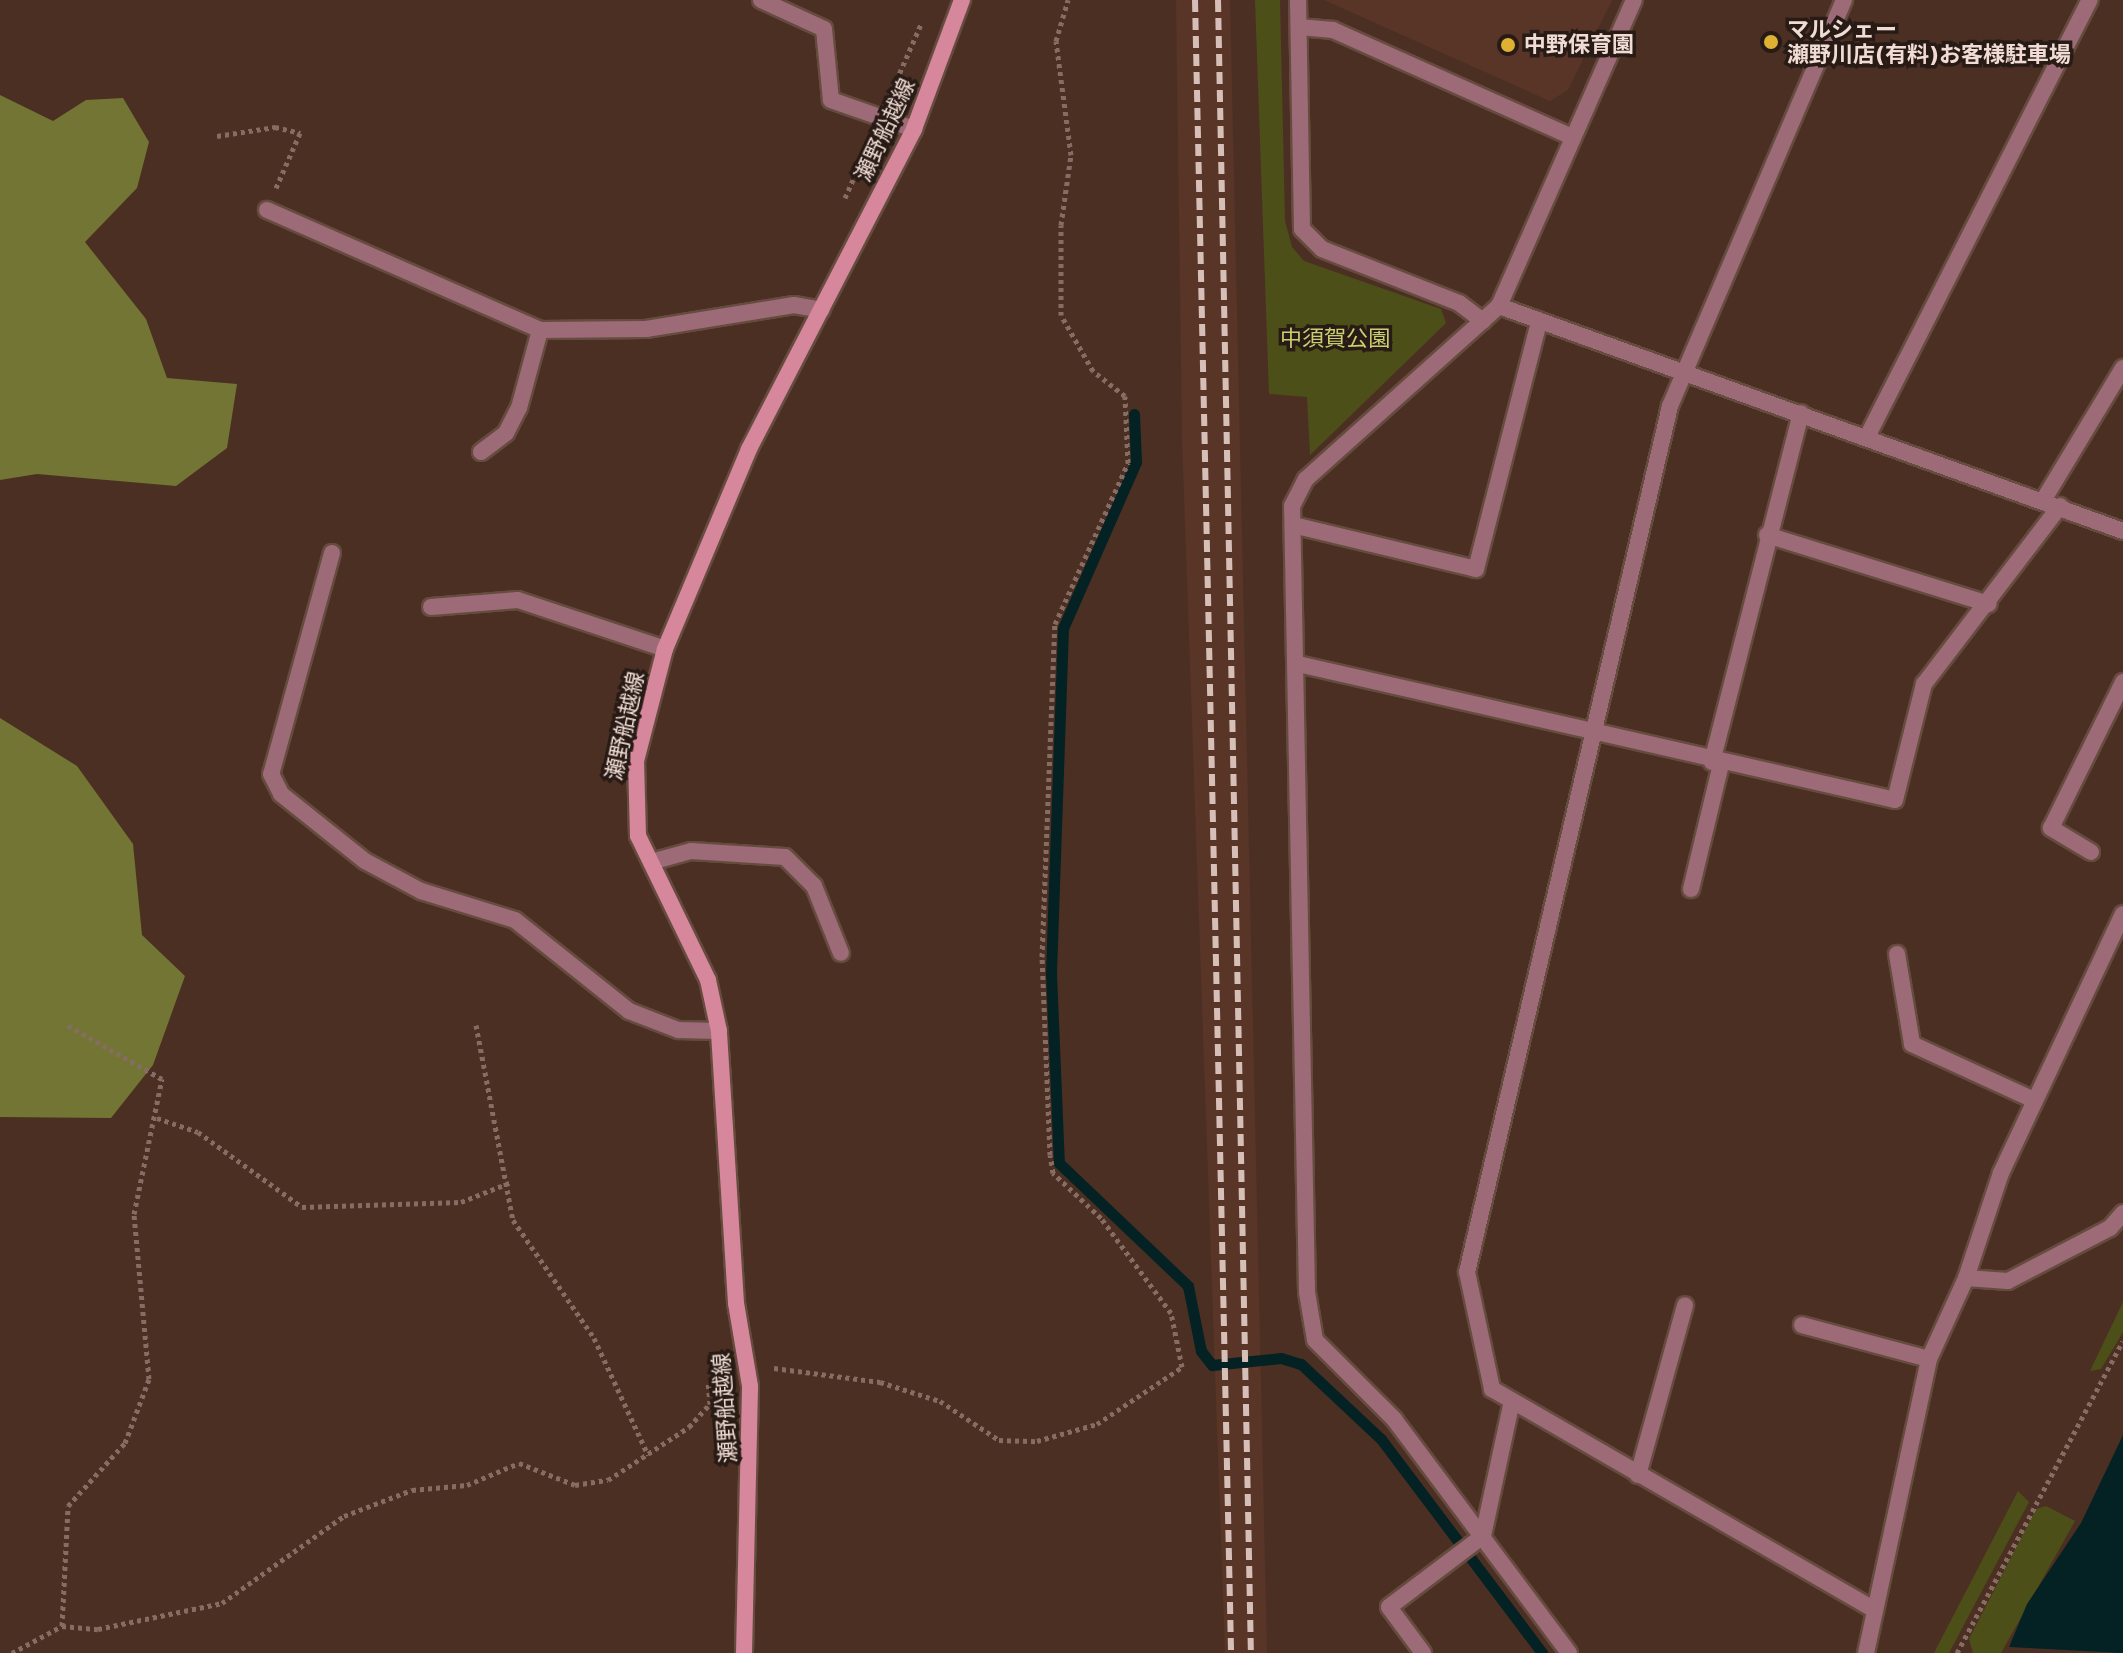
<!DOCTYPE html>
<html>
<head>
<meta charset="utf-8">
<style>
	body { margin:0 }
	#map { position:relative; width:2123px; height:1653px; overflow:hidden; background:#4c2f23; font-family:"DejaVu Sans","Noto Sans JP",sans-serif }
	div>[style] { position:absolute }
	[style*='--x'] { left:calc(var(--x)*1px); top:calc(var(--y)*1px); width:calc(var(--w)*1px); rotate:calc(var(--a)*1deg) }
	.built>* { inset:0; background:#593527 }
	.green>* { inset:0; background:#4d4f19 }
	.forest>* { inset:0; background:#727534 }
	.water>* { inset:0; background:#042223 }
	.stream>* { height:11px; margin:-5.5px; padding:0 5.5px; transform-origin:5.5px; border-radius:5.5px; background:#042223 }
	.path>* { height:5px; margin-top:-2.5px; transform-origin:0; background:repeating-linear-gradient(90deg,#866c62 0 4px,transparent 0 8px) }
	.roads { filter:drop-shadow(2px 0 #664b3f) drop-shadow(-2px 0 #664b3f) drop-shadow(0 2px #664b3f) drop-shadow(0 -2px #664b3f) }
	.service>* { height:16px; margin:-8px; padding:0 8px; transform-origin:8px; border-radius:8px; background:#9d6b78 }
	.minor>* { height:16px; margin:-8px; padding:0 8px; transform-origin:8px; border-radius:8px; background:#9d6b78 }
	.secondary>* { height:16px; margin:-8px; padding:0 8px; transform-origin:8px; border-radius:8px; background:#d6879c }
	.rail>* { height:6px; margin-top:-3px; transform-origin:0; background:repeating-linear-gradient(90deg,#d5bfb7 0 12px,transparent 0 18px) }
	.dots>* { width:22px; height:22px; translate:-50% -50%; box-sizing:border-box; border:4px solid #281b15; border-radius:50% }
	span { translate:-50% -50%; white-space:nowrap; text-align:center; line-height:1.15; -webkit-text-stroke:7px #281b15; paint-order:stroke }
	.poi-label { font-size:22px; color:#f0dcd5; font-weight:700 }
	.left { translate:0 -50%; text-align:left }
	.street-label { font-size:22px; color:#f0dcd5 }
	.park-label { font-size:22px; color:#cace70 }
</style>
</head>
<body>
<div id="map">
	<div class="built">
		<div style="clip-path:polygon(1176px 0,1230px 0,1267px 1653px,1225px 1653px,1182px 439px)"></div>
		<div style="clip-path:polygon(1324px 0,1612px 0,1568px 90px,1550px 101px)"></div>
	</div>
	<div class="green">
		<div style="clip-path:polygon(1255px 0,1280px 0,1285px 221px,1292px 247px,1304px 261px,1441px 309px,1446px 323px,1310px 455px,1307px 397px,1269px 394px)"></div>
		<div style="clip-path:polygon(2123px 1302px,2123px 1332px,2101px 1369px,2090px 1371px)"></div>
		<div style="clip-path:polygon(2018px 1491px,2029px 1502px,1949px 1653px,1934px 1653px)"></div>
		<div style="clip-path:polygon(2046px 1506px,2075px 1521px,2001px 1653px,1973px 1653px,1969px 1639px,2036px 1509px)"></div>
	</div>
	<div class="forest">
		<div style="clip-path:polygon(0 95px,53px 121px,86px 100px,123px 98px,149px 142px,137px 188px,85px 242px,146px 319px,167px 378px,237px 384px,227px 448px,176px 486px,37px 474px,0 480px)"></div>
		<div style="clip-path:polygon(0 718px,77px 766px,133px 844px,142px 935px,185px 976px,153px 1065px,111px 1118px,0 1117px)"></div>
	</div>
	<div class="water">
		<div style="clip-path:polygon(2123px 1435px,2123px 1653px,2009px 1647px,2027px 1604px,2081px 1523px)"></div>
	</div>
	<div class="stream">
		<div style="--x:1134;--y:414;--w:48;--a:87.6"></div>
		<div style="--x:1136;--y:462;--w:181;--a:113.7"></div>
		<div style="--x:1063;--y:628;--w:346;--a:92"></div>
		<div style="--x:1051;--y:974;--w:189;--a:87.6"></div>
		<div style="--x:1059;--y:1163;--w:178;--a:43.6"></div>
		<div style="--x:1188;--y:1286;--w:66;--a:78.7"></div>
		<div style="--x:1201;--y:1351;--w:18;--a:52"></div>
		<div style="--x:1212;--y:1365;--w:69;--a:-5.8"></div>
		<div style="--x:1281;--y:1358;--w:21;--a:17"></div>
		<div style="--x:1301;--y:1364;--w:110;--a:43.2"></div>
		<div style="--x:1381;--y:1439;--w:268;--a:53"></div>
	</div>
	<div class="path">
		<div style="--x:890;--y:95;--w:77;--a:-66.4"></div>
		<div style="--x:217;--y:136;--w:59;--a:-8.8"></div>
		<div style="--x:275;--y:127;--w:26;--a:13"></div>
		<div style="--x:300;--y:133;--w:60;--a:113.6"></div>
		<div style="--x:845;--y:198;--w:62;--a:-66.3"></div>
		<div style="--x:476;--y:1025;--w:198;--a:79.3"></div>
		<div style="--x:513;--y:1220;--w:143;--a:55.5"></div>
		<div style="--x:594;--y:1338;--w:129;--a:65.2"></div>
		<div style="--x:157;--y:1118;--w:43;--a:18.9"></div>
		<div style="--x:198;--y:1132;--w:128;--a:35.8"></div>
		<div style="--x:302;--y:1207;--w:159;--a:-1.8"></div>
		<div style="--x:461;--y:1202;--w:52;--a:-21.6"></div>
		<div style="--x:774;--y:1368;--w:107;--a:7.5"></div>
		<div style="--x:880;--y:1382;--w:63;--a:17.6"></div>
		<div style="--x:940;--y:1401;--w:71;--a:33.5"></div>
		<div style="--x:999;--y:1440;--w:38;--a:2"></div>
		<div style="--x:1037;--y:1441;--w:62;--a:-15.8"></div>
		<div style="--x:1097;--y:1424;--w:102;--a:-33.8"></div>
		<div style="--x:1182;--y:1367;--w:55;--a:-101.5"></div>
		<div style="--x:1171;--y:1313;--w:118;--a:-126.4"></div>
		<div style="--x:1101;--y:1218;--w:66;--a:-136.8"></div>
		<div style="--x:1053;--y:1173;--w:18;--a:-99"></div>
		<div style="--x:1050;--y:1155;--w:198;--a:-92.3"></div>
		<div style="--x:1042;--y:957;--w:333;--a:-87.8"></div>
		<div style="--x:1055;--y:624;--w:177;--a:-65.6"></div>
		<div style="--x:1128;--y:463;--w:67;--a:-92.6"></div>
		<div style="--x:1125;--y:396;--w:41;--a:-142"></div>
		<div style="--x:1093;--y:371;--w:64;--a:-119.7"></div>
		<div style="--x:1061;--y:315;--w:90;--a:-90"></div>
		<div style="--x:1061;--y:225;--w:71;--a:-81.9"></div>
		<div style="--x:1071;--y:155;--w:115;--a:-97.5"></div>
		<div style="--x:1056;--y:41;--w:43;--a:-73.7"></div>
		<div style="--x:62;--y:1626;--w:120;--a:-87.1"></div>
		<div style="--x:68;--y:1506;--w:85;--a:-47.9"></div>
		<div style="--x:125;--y:1443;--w:68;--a:-69.4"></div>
		<div style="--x:149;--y:1379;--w:166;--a:-95.2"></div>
		<div style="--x:134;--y:1214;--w:138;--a:-78.3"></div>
		<div style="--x:162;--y:1079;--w:112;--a:-150.4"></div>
		<div style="--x:12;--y:1653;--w:57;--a:-28.4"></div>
		<div style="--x:62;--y:1626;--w:36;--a:5"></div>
		<div style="--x:98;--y:1629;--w:127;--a:-11.8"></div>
		<div style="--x:222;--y:1603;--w:150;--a:-35.5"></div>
		<div style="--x:344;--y:1516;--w:73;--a:-20.9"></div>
		<div style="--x:412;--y:1490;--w:55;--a:-5.2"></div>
		<div style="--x:467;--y:1485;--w:56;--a:-22.9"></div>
		<div style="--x:519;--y:1463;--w:60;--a:21.4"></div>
		<div style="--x:575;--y:1485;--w:33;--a:-9"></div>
		<div style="--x:608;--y:1480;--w:97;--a:-33.2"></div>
		<div style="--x:689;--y:1427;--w:31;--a:-48"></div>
		<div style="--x:710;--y:1404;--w:21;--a:-95"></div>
		<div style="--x:1957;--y:1653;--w:353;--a:-62"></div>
	</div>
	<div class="roads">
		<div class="service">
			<div style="--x:332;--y:553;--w:229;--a:105.4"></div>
			<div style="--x:271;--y:774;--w:22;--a:63"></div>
			<div style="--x:281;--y:794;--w:107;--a:38.6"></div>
			<div style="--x:365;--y:861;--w:64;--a:28.2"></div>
			<div style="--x:421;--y:891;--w:98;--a:17.1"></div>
			<div style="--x:515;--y:920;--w:146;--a:38.6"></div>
			<div style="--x:629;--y:1011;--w:53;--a:21.2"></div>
			<div style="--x:678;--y:1030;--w:41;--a:1.4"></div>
			<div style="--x:431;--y:607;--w:87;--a:-4.6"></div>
			<div style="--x:518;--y:600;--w:155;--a:18.4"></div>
			<div style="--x:651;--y:862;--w:41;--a:-15.4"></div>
			<div style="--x:691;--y:851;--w:94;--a:3.7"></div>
			<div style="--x:785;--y:857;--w:41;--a:45"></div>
			<div style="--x:814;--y:886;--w:72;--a:68.1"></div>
		</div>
		<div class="minor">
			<div style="--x:761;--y:0;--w:69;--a:24.7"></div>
			<div style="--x:824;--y:29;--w:71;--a:84.4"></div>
			<div style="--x:831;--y:100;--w:88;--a:19.3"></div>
			<div style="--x:1298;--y:0;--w:229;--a:89"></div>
			<div style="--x:1302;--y:229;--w:28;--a:45"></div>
			<div style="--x:1322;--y:249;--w:147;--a:21.5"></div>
			<div style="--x:1459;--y:303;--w:30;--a:37"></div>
			<div style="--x:1844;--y:0;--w:442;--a:113.2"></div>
			<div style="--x:1670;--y:406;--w:889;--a:103.19"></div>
			<div style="--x:1467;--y:1272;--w:120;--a:77.9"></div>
			<div style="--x:1492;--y:1389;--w:442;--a:30"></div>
			<div style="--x:1299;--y:27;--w:34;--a:5"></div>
			<div style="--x:1333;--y:30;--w:262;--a:24.1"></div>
			<div style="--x:267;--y:210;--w:298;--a:23.7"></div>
			<div style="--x:540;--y:330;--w:106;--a:-0.5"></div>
			<div style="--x:646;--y:329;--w:150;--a:-9.2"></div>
			<div style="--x:794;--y:305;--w:28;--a:10"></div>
			<div style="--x:1499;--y:306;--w:663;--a:19.83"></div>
			<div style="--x:1868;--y:435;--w:488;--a:-63"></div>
			<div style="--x:481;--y:452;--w:31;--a:-37"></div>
			<div style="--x:506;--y:433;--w:28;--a:-63"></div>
			<div style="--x:519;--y:408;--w:81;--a:-74.9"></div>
			<div style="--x:2044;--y:499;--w:153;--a:-58.9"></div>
			<div style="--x:1293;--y:525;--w:188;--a:13.5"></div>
			<div style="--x:1476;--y:569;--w:256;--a:-75.7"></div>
			<div style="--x:1767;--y:535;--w:232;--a:17.3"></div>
			<div style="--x:1298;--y:664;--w:612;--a:12.83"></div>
			<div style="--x:1895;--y:800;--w:120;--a:-76"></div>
			<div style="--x:1924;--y:684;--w:224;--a:-52.6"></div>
			<div style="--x:1712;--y:762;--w:360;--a:-75.7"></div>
			<div style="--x:2091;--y:852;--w:47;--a:-149"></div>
			<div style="--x:2051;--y:828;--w:163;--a:-63.7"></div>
			<div style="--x:1691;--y:889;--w:129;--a:-76.5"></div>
			<div style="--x:1897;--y:954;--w:91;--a:80.5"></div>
			<div style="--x:1912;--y:1044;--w:134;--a:24.7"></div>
			<div style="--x:1966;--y:1278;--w:42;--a:4.1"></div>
			<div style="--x:2008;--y:1281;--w:115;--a:-27.5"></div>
			<div style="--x:2110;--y:1228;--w:20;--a:-49"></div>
			<div style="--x:1802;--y:1325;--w:131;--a:15"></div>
			<div style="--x:1638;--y:1475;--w:176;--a:-74.5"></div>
			<div style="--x:1423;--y:1653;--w:57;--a:-126.5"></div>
			<div style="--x:1389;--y:1607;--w:118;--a:-37.1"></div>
			<div style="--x:1483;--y:1536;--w:138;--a:-77.9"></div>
			<div style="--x:1569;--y:1653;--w:291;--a:-126.8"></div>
			<div style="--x:1395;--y:1420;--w:113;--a:-135"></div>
			<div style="--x:1315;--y:1340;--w:49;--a:-99.5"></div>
			<div style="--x:1307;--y:1292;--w:786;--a:-91.09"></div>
			<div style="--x:1292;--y:506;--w:30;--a:-63"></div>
			<div style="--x:1306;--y:479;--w:259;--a:-41.9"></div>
			<div style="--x:1499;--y:306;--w:334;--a:-66.2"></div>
			<div style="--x:1866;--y:1653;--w:301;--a:-77.9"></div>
			<div style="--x:1929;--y:1359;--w:89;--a:-65.4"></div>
			<div style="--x:1966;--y:1278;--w:111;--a:-71.6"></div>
			<div style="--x:2001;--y:1173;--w:286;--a:-64.8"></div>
		</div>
		<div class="secondary">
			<div style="--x:744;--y:1653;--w:267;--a:-88.7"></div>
			<div style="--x:750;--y:1386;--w:84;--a:-99.6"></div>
			<div style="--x:736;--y:1303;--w:273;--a:-93.6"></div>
			<div style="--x:719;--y:1031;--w:52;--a:-102.2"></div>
			<div style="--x:708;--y:980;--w:160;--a:-115.9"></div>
			<div style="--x:638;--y:836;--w:75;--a:-91.5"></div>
			<div style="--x:636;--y:761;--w:116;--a:-75.5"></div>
			<div style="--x:665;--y:649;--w:217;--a:-67.2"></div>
			<div style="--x:749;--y:449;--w:360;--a:-62.7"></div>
			<div style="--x:914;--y:129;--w:138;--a:-69.6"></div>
		</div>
	</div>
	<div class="rail">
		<div style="--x:1195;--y:0;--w:1653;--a:88.75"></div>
		<div style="--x:1218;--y:0;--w:1653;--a:88.86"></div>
	</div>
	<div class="dots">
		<div style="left:1771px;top:42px;background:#deb133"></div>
		<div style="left:1508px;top:45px;background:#deb133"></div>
	</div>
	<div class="poi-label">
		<span class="left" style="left:1787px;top:42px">マルシェー<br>瀬野川店(有料)お客様駐車場</span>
		<span class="left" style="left:1524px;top:45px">中野保育園</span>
	</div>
	<div class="street-label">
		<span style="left:885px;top:130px;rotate:-65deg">瀬野船越線</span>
		<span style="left:625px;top:726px;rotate:-78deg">瀬野船越線</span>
		<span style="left:725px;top:1408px;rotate:-94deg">瀬野船越線</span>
	</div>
	<div class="park-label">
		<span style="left:1335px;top:339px">中須賀公園</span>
	</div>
</div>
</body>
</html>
